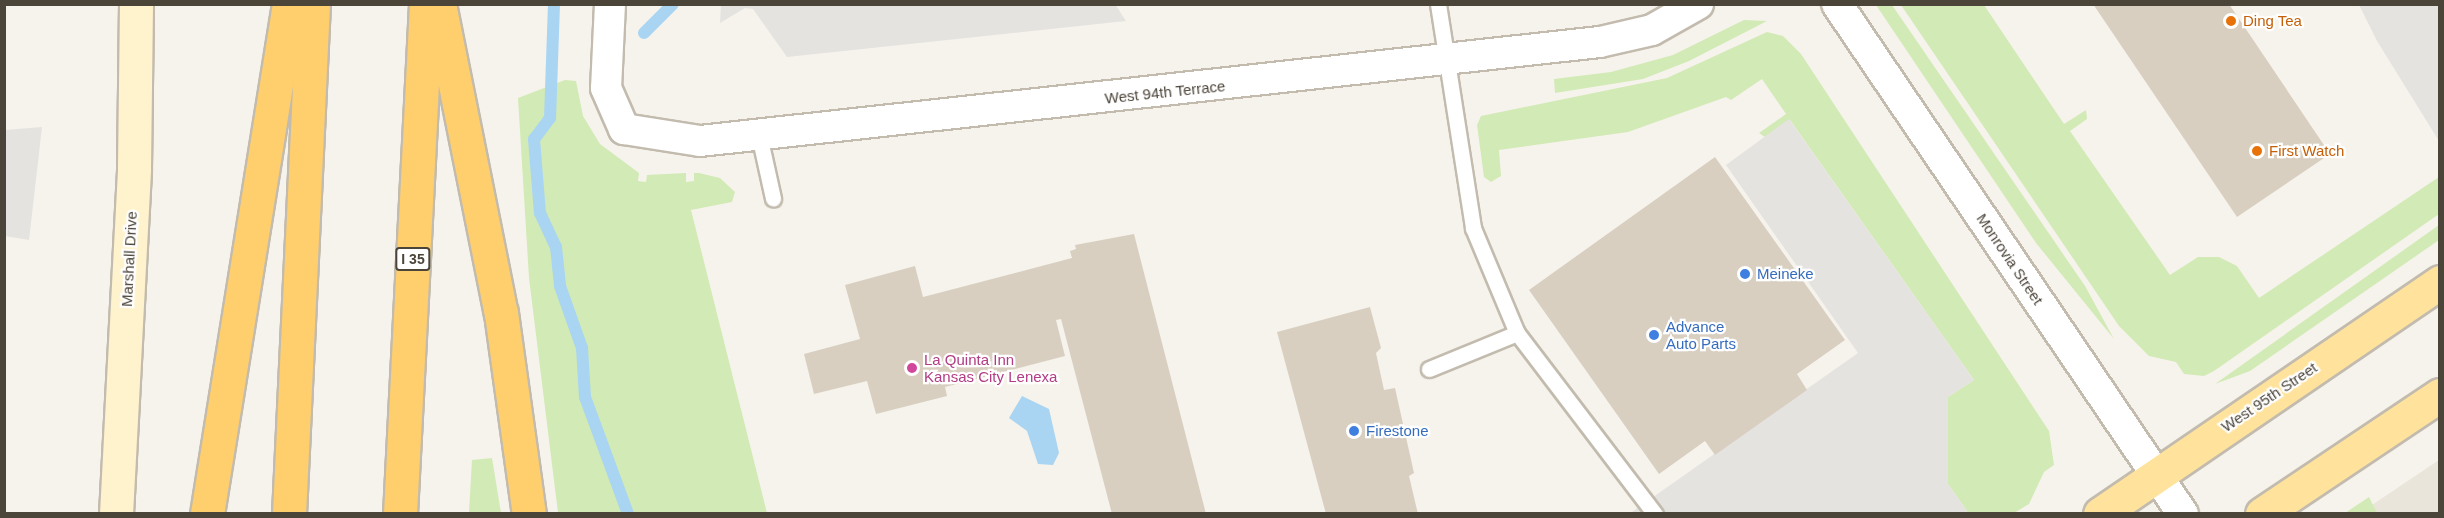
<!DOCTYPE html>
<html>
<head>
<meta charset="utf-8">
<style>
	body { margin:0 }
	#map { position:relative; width:2444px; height:518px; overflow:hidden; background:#f6f3ec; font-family:Arial,sans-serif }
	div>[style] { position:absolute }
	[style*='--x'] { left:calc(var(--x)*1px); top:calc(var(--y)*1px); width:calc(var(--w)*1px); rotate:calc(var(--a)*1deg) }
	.residential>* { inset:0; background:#eae5da }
	.green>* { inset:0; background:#d2eab5 }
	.parking>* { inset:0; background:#e5e3e0 }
	.water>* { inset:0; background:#a9d4f2 }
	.stream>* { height:12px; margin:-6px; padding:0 6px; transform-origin:6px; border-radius:6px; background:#a9d4f2 }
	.building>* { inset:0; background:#d8cfc1 }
	.roads { filter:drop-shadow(2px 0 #c2bbae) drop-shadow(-2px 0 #c2bbae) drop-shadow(0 2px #c2bbae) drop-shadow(0 -2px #c2bbae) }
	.lane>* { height:15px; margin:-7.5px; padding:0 7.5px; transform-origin:7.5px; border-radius:7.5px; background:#fff }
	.street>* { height:30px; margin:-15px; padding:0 15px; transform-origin:15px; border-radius:15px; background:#fff }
	.secondary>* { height:33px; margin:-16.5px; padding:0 16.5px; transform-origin:16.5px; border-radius:16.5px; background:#fff3cd }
	.primary>* { height:33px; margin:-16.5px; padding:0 16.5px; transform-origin:16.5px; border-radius:16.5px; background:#ffe39c }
	.highway>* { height:33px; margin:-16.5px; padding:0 16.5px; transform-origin:16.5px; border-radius:16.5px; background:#ffcf6e }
	.dots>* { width:16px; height:16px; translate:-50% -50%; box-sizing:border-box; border:3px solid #fff; border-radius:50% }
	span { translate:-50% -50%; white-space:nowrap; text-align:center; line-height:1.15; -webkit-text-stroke:4.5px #fff; paint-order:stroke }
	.shield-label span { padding:2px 4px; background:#fff; border:2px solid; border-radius:4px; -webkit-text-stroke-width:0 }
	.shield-label { font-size:14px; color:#4b4439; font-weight:700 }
	.food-label { font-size:15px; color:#c56008 }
	.left { translate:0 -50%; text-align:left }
	.street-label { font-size:15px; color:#4b4439 }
	.shop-label { font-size:15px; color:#366cbe }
	.hotel-label { font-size:15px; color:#b23c85 }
	.frame { position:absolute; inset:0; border:6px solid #4b4439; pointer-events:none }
</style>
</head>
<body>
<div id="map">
	<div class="residential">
		<div style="clip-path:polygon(2439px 460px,2439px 513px,2360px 513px)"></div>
	</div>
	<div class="green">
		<div style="clip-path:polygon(1876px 5px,1892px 5px,2085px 286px,2114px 339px,2036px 243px)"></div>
		<div style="clip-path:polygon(1901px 5px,1984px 5px,2064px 124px,2086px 110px,2087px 119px,2070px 131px,2170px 275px,2198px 257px,2219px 257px,2237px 266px,2259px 298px,2439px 177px,2439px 214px,2214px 371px,2204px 376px,2184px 374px,2176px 362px,2149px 356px,2119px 326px)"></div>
		<div style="clip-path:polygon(1744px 20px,1767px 21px,1689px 61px,1643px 79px,1555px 93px,1554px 79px,1611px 72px,1673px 55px)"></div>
		<div style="clip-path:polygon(1767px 32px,1783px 36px,1801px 54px,2049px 431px,2054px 465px,2044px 472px,2029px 504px,2014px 513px,1964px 513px,1967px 511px,1948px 484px,1948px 397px,1974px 380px,1790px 120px,1765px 137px,1759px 133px,1786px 114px,1762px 79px,1731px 100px,1726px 97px,1628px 132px,1499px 150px,1501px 176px,1491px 182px,1484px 177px,1477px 125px,1481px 116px,1667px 78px)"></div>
		<div style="clip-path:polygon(565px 80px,576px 81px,583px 116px,600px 144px,639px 173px,638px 181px,646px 182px,647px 175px,686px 173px,686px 182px,694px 181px,694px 173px,699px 173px,720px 178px,735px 192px,732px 202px,691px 210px,767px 513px,558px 513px,529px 278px,518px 98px)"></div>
		<div style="clip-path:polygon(2439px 225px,2439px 240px,2250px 371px,2215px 384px)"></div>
		<div style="clip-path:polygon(492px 458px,501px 513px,469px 513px,472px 460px)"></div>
		<div style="clip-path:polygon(2369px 497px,2377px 513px,2345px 513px)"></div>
	</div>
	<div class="parking">
		<div style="clip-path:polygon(721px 4px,1115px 4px,1126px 21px,787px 57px,753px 9px,745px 8px,720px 23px)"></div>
		<div style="clip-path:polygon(2359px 5px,2439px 5px,2439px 141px,2377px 41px)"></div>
		<div style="clip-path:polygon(1789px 119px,1974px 380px,1948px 397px,1948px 484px,1967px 511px,1964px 514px,1629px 514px,1858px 353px,1726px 165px)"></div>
		<div style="clip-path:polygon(42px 127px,29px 240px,5px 236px,5px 130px)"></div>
	</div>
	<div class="water">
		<div style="clip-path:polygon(1022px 396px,1049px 409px,1059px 453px,1053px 465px,1038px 464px,1027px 431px,1009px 418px)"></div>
	</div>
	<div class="stream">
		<div style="--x:554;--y:4;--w:114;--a:92"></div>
		<div style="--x:550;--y:118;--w:26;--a:127"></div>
		<div style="--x:534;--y:139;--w:74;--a:85.4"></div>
		<div style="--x:540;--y:213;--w:38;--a:65"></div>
		<div style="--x:556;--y:247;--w:39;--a:84"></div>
		<div style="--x:560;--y:286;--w:66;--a:70.5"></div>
		<div style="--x:582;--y:348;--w:49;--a:86.5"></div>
		<div style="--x:585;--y:397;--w:125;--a:69.8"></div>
		<div style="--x:644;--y:33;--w:41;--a:-45"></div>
	</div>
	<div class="building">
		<div style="clip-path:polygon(2093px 4px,2229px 4px,2330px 154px,2237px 217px)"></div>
		<div style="clip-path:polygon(1715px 157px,1845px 340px,1797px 374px,1807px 390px,1715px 455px,1705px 441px,1659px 474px,1529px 290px)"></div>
		<div style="clip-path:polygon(1134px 234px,1206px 514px,1112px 514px,1061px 319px,1056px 320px,1065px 356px,945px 387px,947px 396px,876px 414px,867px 381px,814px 394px,804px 354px,860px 339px,845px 285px,915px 266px,923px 297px,1072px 258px,1070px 251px,1076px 249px,1075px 245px)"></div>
		<div style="clip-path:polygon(1370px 307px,1381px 348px,1376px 353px,1384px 390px,1395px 388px,1414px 473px,1409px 476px,1418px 514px,1326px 514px,1277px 332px)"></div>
	</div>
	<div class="roads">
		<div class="lane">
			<div style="--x:1438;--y:4;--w:227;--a:81.1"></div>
			<div style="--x:1473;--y:228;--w:114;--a:67.3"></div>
			<div style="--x:1517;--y:333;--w:228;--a:52.7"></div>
			<div style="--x:759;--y:135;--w:65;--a:77.5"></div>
			<div style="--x:1429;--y:369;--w:95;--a:-22.2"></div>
		</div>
		<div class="street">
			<div style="--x:610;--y:4;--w:84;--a:92.7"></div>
			<div style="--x:606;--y:88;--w:45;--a:66.3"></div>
			<div style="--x:624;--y:129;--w:77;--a:9"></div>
			<div style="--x:700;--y:141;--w:905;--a:-6.28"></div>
			<div style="--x:1600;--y:42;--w:53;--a:-13"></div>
			<div style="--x:1652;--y:30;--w:53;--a:-29.5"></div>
			<div style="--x:1837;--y:4;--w:616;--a:55.85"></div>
		</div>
		<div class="secondary">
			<div style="--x:116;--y:514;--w:346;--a:-87"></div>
			<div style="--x:134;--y:168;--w:164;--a:-89.3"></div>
		</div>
		<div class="primary">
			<div style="--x:2100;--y:514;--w:412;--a:-34.3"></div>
			<div style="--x:2262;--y:514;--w:214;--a:-33.8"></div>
		</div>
		<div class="highway">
			<div style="--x:439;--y:4;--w:315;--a:78.7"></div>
			<div style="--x:501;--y:313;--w:203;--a:82.1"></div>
			<div style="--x:207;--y:514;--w:517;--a:-80.87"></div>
			<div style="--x:289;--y:514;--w:511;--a:-87.31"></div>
			<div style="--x:400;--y:514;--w:511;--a:-87.08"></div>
		</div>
	</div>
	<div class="dots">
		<div style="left:2231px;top:21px;background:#e8710a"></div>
		<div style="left:2257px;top:151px;background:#e8710a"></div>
		<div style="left:1745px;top:274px;background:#3f7fe0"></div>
		<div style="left:1654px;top:335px;background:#3f7fe0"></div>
		<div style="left:912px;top:368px;background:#d1479c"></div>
		<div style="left:1354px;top:431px;background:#3f7fe0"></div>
	</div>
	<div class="shield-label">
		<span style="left:413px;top:259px">I 35</span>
	</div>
	<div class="food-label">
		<span class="left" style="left:2243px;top:21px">Ding Tea</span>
		<span class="left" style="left:2269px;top:151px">First Watch</span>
	</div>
	<div class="street-label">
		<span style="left:1165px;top:92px;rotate:-6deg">West 94th Terrace</span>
		<span style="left:129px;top:259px;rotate:-87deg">Marshall Drive</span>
		<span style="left:2010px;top:259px;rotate:56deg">Monrovia Street</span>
		<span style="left:2269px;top:397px;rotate:-34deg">West 95th Street</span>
	</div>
	<div class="shop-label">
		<span class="left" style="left:1757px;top:274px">Meineke</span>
		<span class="left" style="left:1666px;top:335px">Advance<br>Auto Parts</span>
		<span class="left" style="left:1366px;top:431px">Firestone</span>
	</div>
	<div class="hotel-label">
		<span class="left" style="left:924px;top:368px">La Quinta Inn<br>Kansas City Lenexa</span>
	</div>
	<div class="frame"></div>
</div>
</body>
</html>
